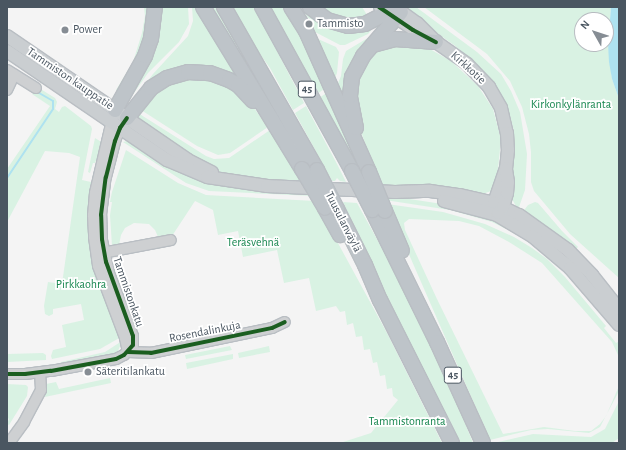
<!DOCTYPE html>
<html>
<head>
<meta charset="utf-8">
<style>
	body { margin:0 }
	#map { position:relative; width:626px; height:450px; overflow:hidden; background:#f4f4f4; font-family:"Alegreya Sans",sans-serif }
	div>[style] { position:absolute }
	[style*='--x'] { left:calc(var(--x)*1px); top:calc(var(--y)*1px); width:calc(var(--w)*1px); rotate:calc(var(--a)*1deg) }
	.green>* { inset:0; background:#d9f2e3 }
	.water>* { inset:0; background:#aee2f0 }
	.stream>* { height:2px; margin:-1px; padding:0 1px; transform-origin:1px; border-radius:1px; background:#aee2f0 }
	.roads { filter:drop-shadow(1px 0 #b9bec3) drop-shadow(-1px 0 #b9bec3) drop-shadow(0 1px #b9bec3) drop-shadow(0 -1px #b9bec3) }
	.minor>* { height:10px; margin:-5px; padding:0 5px; transform-origin:5px; border-radius:5px; background:#ced0d2 }
	.major>* { height:12px; margin:-6px; padding:0 6px; transform-origin:6px; border-radius:6px; background:#caced1 }
	.highway>* { height:14px; margin:-7px; padding:0 7px; transform-origin:7px; border-radius:7px; background:#bec4c9 }
	.bridges { filter:drop-shadow(1px 0 #b9bec3) drop-shadow(-1px 0 #b9bec3) drop-shadow(0 1px #b9bec3) drop-shadow(0 -1px #b9bec3) }
	.highway-bridge>* { height:14px; margin:-7px; padding:0 7px; transform-origin:7px; border-radius:7px; background:#bec4c9 }
	.cycleway>* { height:4px; margin:-2px; padding:0 2px; transform-origin:2px; border-radius:2px; background:#1b5e20 }
	.dots>* { width:11px; height:11px; translate:-50% -50%; box-sizing:border-box; border:2px solid #fff; border-radius:50% }
	span { translate:-50% -50%; white-space:nowrap; text-align:center; line-height:1.15; -webkit-text-stroke:3.5px #fff; paint-order:stroke }
	.shield-label span { padding:1px 3px; background:#fff; border:1px solid; border-radius:3px; -webkit-text-stroke-width:0 }
	.shield-label { font-size:11px; color:#4a5661; font-weight:700 }
	.poi-label { font-size:12px; color:#4a5661 }
	.left { translate:0 -50%; text-align:left }
	.street-label { font-size:12px; color:#4a5661 }
	.park-label { font-size:12px; color:#17864f }
	.frame { position:absolute; inset:0; border:8px solid #4a5661; pointer-events:none }
	.north { position:absolute; left:574px; top:12px; width:40px; height:40px; box-sizing:border-box; background:#fff; border:1px solid #b7bbc0; border-radius:50%; rotate:309deg; font-size:11px; font-weight:700; line-height:16px; text-align:center; color:#4a5661 }
	.north::after { content:''; display:block; margin:auto; width:14px; height:18px; background:#868d94; clip-path:polygon(50% 0,100% 100%,50% 72%,0 100%) }
</style>
</head>
<body>
<div id="map">
	<div class="green">
		<div style="clip-path:polygon(144px 7px,150px 7px,145px 40px,119px 91px,116px 90px,133px 62px,142px 33px,145px 16px)"></div>
		<div style="clip-path:polygon(158px 7px,188px 7px,189px 24px,179px 42px,148px 73px,129px 100px,128px 99px)"></div>
		<div style="clip-path:polygon(192px 7px,197px 7px,246px 85px,195px 70px,132px 101px,153px 74px,188px 36px,193px 21px)"></div>
		<div style="clip-path:polygon(206px 7px,216px 7px,280px 119px,276px 122px)"></div>
		<div style="clip-path:polygon(230px 7px,254px 7px,304px 103px,293px 110px,270px 68px,242px 29px)"></div>
		<div style="clip-path:polygon(268px 7px,287px 7px,327px 87px,317px 94px)"></div>
		<div style="clip-path:polygon(296px 7px,305px 7px,371px 25px,373px 28px,368px 34px,345px 45px,340px 45px,315px 32px,311px 21px,305px 14px,303px 16px)"></div>
		<div style="clip-path:polygon(315px 7px,362px 7px,369px 18px,364px 20px,333px 18px)"></div>
		<div style="clip-path:polygon(399px 7px,416px 7px,477px 52px,501px 74px,511px 91px,520px 112px,527px 154px,525px 190px,518px 210px,511px 197px,514px 131px,508px 110px,502px 96px,491px 80px,475px 63px,454px 45px)"></div>
		<div style="clip-path:polygon(evenodd,424px 7px,611px 7px,608px 44px,612px 79px,619px 99px,619px 278px,570px 234px,534px 191px,531px 182px,531px 152px,529px 134px,522px 107px,510px 81px,487px 54px,424px 7px,582px 20px,606px 20px,606px 44px,582px 44px,582px 20px)"></div>
		<div style="clip-path:polygon(386px 18px,377px 36px,347px 105px,335px 86px,338px 83px,341px 76px,343px 59px,346px 51px,371px 36px,376px 31px,376px 23px)"></div>
		<div style="clip-path:polygon(318px 39px,336px 47px,339px 52px,337px 73px,333px 83px,318px 47px,321px 46px)"></div>
		<div style="clip-path:polygon(386px 45px,428px 48px,451px 61px,478px 86px,493px 109px,501px 139px,497px 179px,491px 191px,480px 195px,380px 186px,358px 123px,354px 85px,372px 53px)"></div>
		<div style="clip-path:polygon(201px 76px,232px 87px,251px 104px,268px 127px,230px 153px,218px 155px,197px 146px,138px 108px,157px 88px)"></div>
		<div style="clip-path:polygon(39px 88px,55px 98px,57px 102px,55px 109px,59px 112px,62px 107px,65px 106px,91px 126px,92px 129px,82px 180px,91px 182px,89px 213px,121px 337px,100px 349px,52px 359px,51px 356px,53px 350px,66px 347px,62px 325px,84px 320px,81px 304px,53px 309px,53px 314px,49px 316px,45px 314px,44px 306px,48px 282px,62px 284px,80px 157px,69px 153px,45px 151px,7px 222px,7px 169px,50px 106px,32px 94px)"></div>
		<div style="clip-path:polygon(328px 92px,362px 167px,356px 166px,319px 98px)"></div>
		<div style="clip-path:polygon(306px 106px,337px 164px,346px 182px,340px 181px,337px 178px,335px 181px,332px 181px,295px 113px)"></div>
		<div style="clip-path:polygon(138px 113px,206px 156px,214px 159px,229px 158px,270px 130px,304px 183px,255px 181px,219px 172px,205px 166px,139px 120px)"></div>
		<div style="clip-path:polygon(95px 138px,103px 143px,95px 163px,93px 163px,90px 173px,88px 172px)"></div>
		<div style="clip-path:polygon(127px 141px,132px 142px,166px 163px,310px 192px,313px 196px,209px 191px,186px 183px,123px 142px)"></div>
		<div style="clip-path:polygon(126px 150px,178px 183px,206px 195px,315px 201px,387px 333px,442px 443px,340px 443px,371px 433px,398px 400px,393px 396px,392px 388px,387px 389px,385px 375px,380px 376px,377px 362px,373px 363px,370px 349px,364px 350px,362px 336px,356px 337px,353px 323px,347px 325px,345px 311px,340px 312px,336px 306px,316px 311px,309px 278px,284px 283px,277px 250px,243px 257px,238px 231px,218px 235px,213px 210px,195px 201px,172px 236px,159px 239px,155px 230px,149px 224px,134px 223px,125px 228px,121px 235px,119px 245px,112px 246px,110px 215px,112px 202px,110px 202px,112px 192px)"></div>
		<div style="clip-path:polygon(383px 195px,449px 205px,478px 213px,510px 226px,506px 229px,492px 222px,450px 210px,385px 200px)"></div>
		<div style="clip-path:polygon(343px 202px,357px 203px,388px 259px,446px 375px,473px 443px,460px 443px,448px 417px,435px 400px)"></div>
		<div style="clip-path:polygon(535px 202px,538px 203px,562px 231px,578px 247px,576px 249px,522px 213px,528px 205px)"></div>
		<div style="clip-path:polygon(387px 204px,443px 212px,485px 224px,514px 237px,532px 248px,547px 259px,565px 277px,606px 326px,604px 328px,616px 343px,618px 342px,619px 364px,618px 355px,612px 342px,542px 263px,509px 242px,479px 226px,459px 221px,409px 219px,404px 223px,405px 230px,437px 299px,503px 434px,544px 427px,575px 431px,591px 431px,600px 424px,606px 416px,619px 386px,619px 391px,600px 427px,589px 433px,548px 429px,531px 430px,490px 440px)"></div>
		<div style="clip-path:polygon(122px 341px,118px 351px,110px 356px,59px 366px,61px 362px,105px 352px)"></div>
		<div style="clip-path:polygon(230px 346px,232px 350px,186px 359px,185px 355px)"></div>
		<div style="clip-path:polygon(269px 346px,270px 352px,239px 358px,238px 353px)"></div>
		<div style="clip-path:polygon(43px 353px,46px 355px,46px 360px,7px 362px,7px 354px)"></div>
		<div style="clip-path:polygon(233px 354px,233px 359px,187px 369px,186px 363px)"></div>
		<div style="clip-path:polygon(110px 378px,111px 383px,40px 398px,46px 384px,56px 382px,59px 389px)"></div>
		<div style="clip-path:polygon(7px 384px,26px 385px,28px 387px,27px 396px,9px 425px,7px 424px,9px 419px,7px 417px)"></div>
		<div style="clip-path:polygon(619px 401px,619px 438px,612px 443px,494px 443px,533px 434px,591px 437px,605px 429px)"></div>
	</div>
	<div class="water">
		<div style="clip-path:polygon(611px 7px,619px 7px,619px 99px,612px 79px,609px 62px,608px 44px)"></div>
	</div>
	<div class="stream">
		<div style="--x:7;--y:178;--w:83;--a:-56.3"></div>
		<div style="--x:53;--y:109;--w:8;--a:-90"></div>
		<div style="--x:53;--y:101;--w:20;--a:-150"></div>
	</div>
	<div class="roads">
		<div class="minor">
			<div style="--x:379;--y:7;--w:41;--a:34.1"></div>
			<div style="--x:413;--y:30;--w:19;--a:28"></div>
			<div style="--x:7;--y:70;--w:34;--a:32"></div>
			<div style="--x:7;--y:90;--w:17;--a:-65"></div>
			<div style="--x:113;--y:116;--w:79;--a:103.2"></div>
			<div style="--x:95;--y:193;--w:22;--a:95"></div>
			<div style="--x:93;--y:215;--w:22;--a:87"></div>
			<div style="--x:94;--y:237;--w:29;--a:82"></div>
			<div style="--x:98;--y:266;--w:77;--a:69.4"></div>
			<div style="--x:125;--y:338;--w:14;--a:78"></div>
			<div style="--x:97;--y:254;--w:75;--a:-10.7"></div>
			<div style="--x:128;--y:352;--w:23;--a:2"></div>
			<div style="--x:151;--y:353;--w:124;--a:-11.7"></div>
			<div style="--x:272;--y:328;--w:14;--a:-25"></div>
			<div style="--x:7;--y:374;--w:18;--a:0"></div>
			<div style="--x:25;--y:374;--w:26;--a:-7"></div>
			<div style="--x:51;--y:371;--w:66;--a:-10.5"></div>
			<div style="--x:116;--y:359;--w:9;--a:-27"></div>
			<div style="--x:124;--y:355;--w:13;--a:-48"></div>
			<div style="--x:133;--y:345;--w:9;--a:-90"></div>
			<div style="--x:133;--y:336;--w:67;--a:-110.9"></div>
			<div style="--x:109;--y:273;--w:35;--a:-102"></div>
			<div style="--x:102;--y:239;--w:24;--a:-92"></div>
			<div style="--x:101;--y:215;--w:38;--a:-83"></div>
			<div style="--x:106;--y:177;--w:40;--a:-75.6"></div>
			<div style="--x:116;--y:138;--w:17;--a:-62"></div>
			<div style="--x:9;--y:443;--w:26;--a:-54"></div>
			<div style="--x:24;--y:422;--w:36;--a:-62"></div>
			<div style="--x:41;--y:390;--w:18;--a:-93"></div>
		</div>
		<div class="major">
			<div style="--x:396;--y:8;--w:26;--a:36"></div>
			<div style="--x:417;--y:23;--w:27;--a:45"></div>
			<div style="--x:436;--y:42;--w:38;--a:35"></div>
			<div style="--x:467;--y:64;--w:32;--a:46"></div>
			<div style="--x:489;--y:87;--w:24;--a:60"></div>
			<div style="--x:501;--y:108;--w:26;--a:77"></div>
			<div style="--x:507;--y:133;--w:17;--a:87"></div>
			<div style="--x:508;--y:150;--w:18;--a:96"></div>
			<div style="--x:506;--y:168;--w:37;--a:109"></div>
			<div style="--x:494;--y:203;--w:7;--a:82"></div>
			<div style="--x:7;--y:36;--w:219;--a:34.4"></div>
			<div style="--x:188;--y:160;--w:27;--a:27"></div>
			<div style="--x:7;--y:51;--w:194;--a:34.3"></div>
			<div style="--x:167;--y:160;--w:43;--a:23"></div>
			<div style="--x:207;--y:177;--w:61;--a:8.5"></div>
			<div style="--x:267;--y:186;--w:128;--a:2.7"></div>
			<div style="--x:395;--y:192;--w:35;--a:-2"></div>
			<div style="--x:430;--y:191;--w:30;--a:8"></div>
			<div style="--x:460;--y:195;--w:35;--a:13"></div>
			<div style="--x:494;--y:203;--w:28;--a:26"></div>
			<div style="--x:519;--y:215;--w:60;--a:35.5"></div>
			<div style="--x:568;--y:250;--w:35;--a:46"></div>
			<div style="--x:592;--y:275;--w:43;--a:51.5"></div>
			<div style="--x:444;--y:201;--w:55;--a:14.8"></div>
			<div style="--x:497;--y:215;--w:41;--a:31"></div>
			<div style="--x:532;--y:236;--w:50;--a:40.1"></div>
			<div style="--x:570;--y:268;--w:75;--a:49.3"></div>
			<div style="--x:498;--y:213;--w:8;--a:-50"></div>
			<div style="--x:503;--y:207;--w:15;--a:-74"></div>
			<div style="--x:507;--y:193;--w:11;--a:-85"></div>
			<div style="--x:508;--y:182;--w:12;--a:-99"></div>
		</div>
		<div class="highway">
			<div style="--x:203;--y:7;--w:190;--a:58.6"></div>
			<div style="--x:224;--y:7;--w:188;--a:60.3"></div>
			<div style="--x:262;--y:7;--w:187;--a:61.2"></div>
			<div style="--x:291;--y:7;--w:28;--a:58"></div>
			<div style="--x:306;--y:31;--w:154;--a:65.9"></div>
			<div style="--x:310;--y:7;--w:21;--a:37"></div>
			<div style="--x:327;--y:20;--w:22;--a:16"></div>
			<div style="--x:348;--y:26;--w:17;--a:-7"></div>
			<div style="--x:365;--y:24;--w:35;--a:-27"></div>
			<div style="--x:373;--y:45;--w:23;--a:-15"></div>
			<div style="--x:395;--y:39;--w:41;--a:4.2"></div>
			<div style="--x:115;--y:110;--w:62;--a:-60.9"></div>
			<div style="--x:145;--y:56;--w:18;--a:-71"></div>
			<div style="--x:151;--y:39;--w:32;--a:-83"></div>
			<div style="--x:127;--y:118;--w:38;--a:-51"></div>
			<div style="--x:151;--y:88;--w:19;--a:-32"></div>
			<div style="--x:167;--y:78;--w:22;--a:-16"></div>
			<div style="--x:188;--y:72;--w:22;--a:3"></div>
			<div style="--x:210;--y:73;--w:20;--a:20"></div>
			<div style="--x:229;--y:80;--w:10;--a:29"></div>
			<div style="--x:238;--y:85;--w:22;--a:47"></div>
			<div style="--x:356;--y:128;--w:33;--a:-101"></div>
			<div style="--x:350;--y:96;--w:19;--a:-84"></div>
			<div style="--x:352;--y:77;--w:24;--a:-62"></div>
			<div style="--x:363;--y:56;--w:58;--a:-49.2"></div>
			<div style="--x:325;--y:208;--w:31;--a:61"></div>
			<div style="--x:337;--y:209;--w:63;--a:63.4"></div>
			<div style="--x:365;--y:265;--w:38;--a:67"></div>
			<div style="--x:380;--y:300;--w:160;--a:63.3"></div>
			<div style="--x:372;--y:210;--w:147;--a:63.8"></div>
			<div style="--x:437;--y:342;--w:111;--a:65.5"></div>
			<div style="--x:385;--y:211;--w:43;--a:67"></div>
		</div>
	</div>
	<div class="bridges">
		<div class="highway-bridge">
			<div style="--x:302;--y:169;--w:45;--a:59.5"></div>
			<div style="--x:317;--y:170;--w:44;--a:62.9"></div>
			<div style="--x:352;--y:171;--w:44;--a:62.9"></div>
			<div style="--x:369;--y:172;--w:42;--a:67.7"></div>
		</div>
	</div>
	<div class="cycleway">
		<div style="--x:379;--y:7;--w:41;--a:34.1"></div>
		<div style="--x:413;--y:30;--w:26;--a:28"></div>
		<div style="--x:128;--y:352;--w:23;--a:2"></div>
		<div style="--x:151;--y:353;--w:124;--a:-11.7"></div>
		<div style="--x:272;--y:328;--w:14;--a:-25"></div>
		<div style="--x:7;--y:374;--w:18;--a:0"></div>
		<div style="--x:25;--y:374;--w:26;--a:-7"></div>
		<div style="--x:51;--y:371;--w:66;--a:-10.5"></div>
		<div style="--x:116;--y:359;--w:9;--a:-27"></div>
		<div style="--x:124;--y:355;--w:13;--a:-48"></div>
		<div style="--x:133;--y:345;--w:9;--a:-90"></div>
		<div style="--x:133;--y:336;--w:79;--a:-110"></div>
		<div style="--x:106;--y:262;--w:23;--a:-100"></div>
		<div style="--x:102;--y:239;--w:24;--a:-92"></div>
		<div style="--x:101;--y:215;--w:38;--a:-83"></div>
		<div style="--x:106;--y:177;--w:37;--a:-76"></div>
		<div style="--x:115;--y:141;--w:14;--a:-69"></div>
		<div style="--x:120;--y:128;--w:12;--a:-55"></div>
	</div>
	<div class="dots">
		<div style="left:309px;top:24px;background:#868d94"></div>
		<div style="left:65px;top:30px;background:#868d94"></div>
		<div style="left:88px;top:372px;background:#868d94"></div>
	</div>
	<div class="shield-label">
		<span style="left:307px;top:89px">45</span>
		<span style="left:453px;top:375px">45</span>
	</div>
	<div class="poi-label">
		<span class="left" style="left:317px;top:24px">Tammisto</span>
		<span class="left" style="left:73px;top:30px">Power</span>
		<span class="left" style="left:96px;top:372px">Säteritilankatu</span>
	</div>
	<div class="street-label">
		<span style="left:468px;top:68px;rotate:42deg">Kirkkotie</span>
		<span style="left:70px;top:79px;rotate:34deg">Tammiston kauppatie</span>
		<span style="left:343px;top:222px;rotate:63deg">Tuusulanväylä</span>
		<span style="left:128px;top:292px;rotate:71deg">Tammistonkatu</span>
		<span style="left:205px;top:332px;rotate:-11deg">Rosendalinkuja</span>
	</div>
	<div class="park-label">
		<span style="left:571px;top:105px">Kirkonkylänranta</span>
		<span style="left:253px;top:243px">Teräsvehnä</span>
		<span style="left:81px;top:285px">Pirkkaohra</span>
		<span style="left:407px;top:422px">Tammistonranta</span>
	</div>
	<div class="frame"></div>
	<div class="north">N</div>
</div>
</body>
</html>
